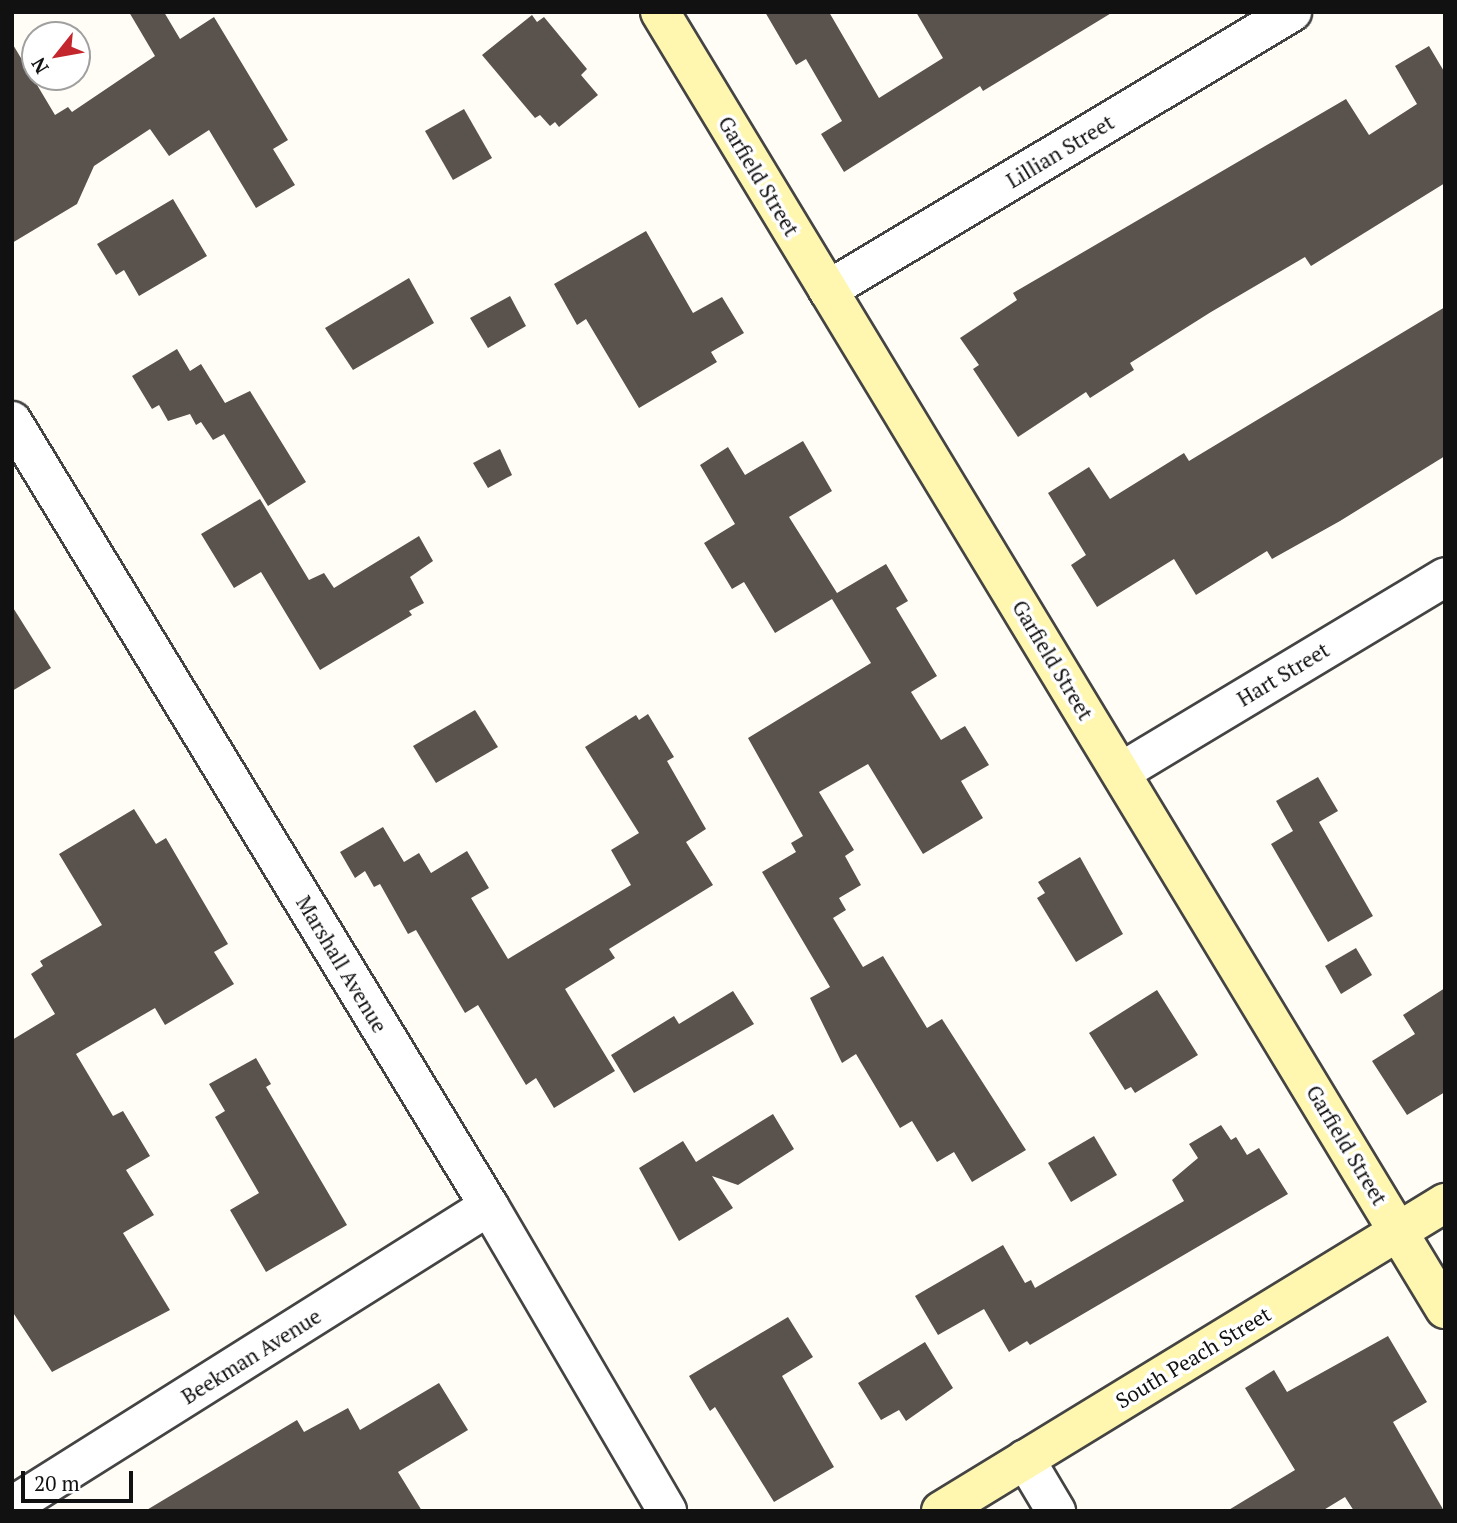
<!DOCTYPE html>
<html>
<head>
<meta charset="utf-8">
<style>
	body { margin:0 }
	#map { position:relative; width:1457px; height:1523px; overflow:hidden; background:#fffdf5; font-family:"PT Serif",serif }
	div>[style] { position:absolute }
	[style*='--x'] { left:calc(var(--x)*1px); top:calc(var(--y)*1px); width:calc(var(--w)*1px); rotate:calc(var(--a)*1deg) }
	.building>* { inset:0; background:#5a524d }
	.roads { filter:drop-shadow(2px 0 #444) drop-shadow(-2px 0 #444) drop-shadow(0 2px #444) drop-shadow(0 -2px #444) }
	.street>* { height:38px; margin:-19px; padding:0 19px; transform-origin:19px; border-radius:19px; background:#fff }
	.secondary>* { height:38px; margin:-19px; padding:0 19px; transform-origin:19px; border-radius:19px; background:#fff6b0 }
	span { translate:-50% -50%; white-space:nowrap; text-align:center; line-height:1.15; -webkit-text-stroke:7px #fff; paint-order:stroke }
	.street-label { font-size:21px; color:#111 }
	.frame { position:absolute; inset:0; border:14px solid #111; pointer-events:none }
	.north { position:absolute; left:21px; top:21px; width:70px; height:70px; box-sizing:border-box; background:#fff; border:2px solid #a0a0a0; border-radius:50%; rotate:239deg; font-size:19px; font-weight:700; line-height:28px; text-align:center; color:#111 }
	.north::after { content:''; display:block; margin:auto; width:24px; height:32px; background:#c4262e; clip-path:polygon(50% 0,100% 100%,50% 72%,0 100%) }
	.scale { position:absolute; left:21px; top:1471px; width:112px; height:32px; box-sizing:border-box; border:4px solid #111; border-top:0; padding-left:9px; font-size:21px; line-height:24px; white-space:nowrap; color:#111; -webkit-text-stroke:5px #fff; paint-order:stroke }
</style>
</head>
<body>
<div id="map">
	<div class="building">
		<div style="clip-path:polygon(129px 12px,164px 12px,180px 39px,214px 17px,288px 140px,273px 149px,295px 185px,256px 208px,209px 130px,169px 156px,150px 129px,94px 166px,77px 204px,12px 243px,12px 43px,55px 115px,68px 107px,72px 112px,155px 56px)"></div>
		<div style="clip-path:polygon(765px 12px,829px 12px,879px 98px,943px 58px,916px 12px,1113px 12px,983px 91px,980px 86px,844px 172px,821px 134px,842px 121px,806px 59px,796px 65px)"></div>
		<div style="clip-path:polygon(532px 15px,537px 22px,544px 17px,587px 69px,581px 75px,598px 95px,559px 127px,555px 122px,550px 126px,540px 115px,535px 118px,482px 55px)"></div>
		<div style="clip-path:polygon(1429px 46px,1445px 73px,1445px 183px,1311px 266px,1305px 257px,1211px 312px,1130px 363px,1134px 370px,1090px 398px,1086px 392px,1018px 437px,973px 369px,979px 365px,960px 338px,1017px 300px,1013px 293px,1346px 99px,1369px 135px,1417px 104px,1395px 66px)"></div>
		<div style="clip-path:polygon(464px 109px,492px 158px,453px 180px,425px 131px)"></div>
		<div style="clip-path:polygon(173px 199px,207px 256px,139px 296px,124px 270px,116px 275px,97px 244px)"></div>
		<div style="clip-path:polygon(646px 231px,693px 313px,722px 297px,744px 333px,711px 352px,717px 362px,639px 408px,586px 319px,577px 325px,554px 284px)"></div>
		<div style="clip-path:polygon(409px 278px,434px 323px,353px 370px,325px 328px)"></div>
		<div style="clip-path:polygon(510px 296px,526px 326px,488px 348px,470px 318px)"></div>
		<div style="clip-path:polygon(1445px 307px,1445px 456px,1340px 521px,1272px 559px,1267px 551px,1196px 595px,1174px 559px,1097px 607px,1071px 565px,1086px 555px,1048px 493px,1089px 467px,1110px 499px,1184px 453px,1189px 461px)"></div>
		<div style="clip-path:polygon(177px 349px,190px 371px,201px 364px,225px 403px,250px 391px,306px 482px,268px 506px,224px 434px,213px 440px,201px 422px,196px 425px,190px 414px,168px 421px,159px 405px,152px 409px,132px 376px)"></div>
		<div style="clip-path:polygon(803px 441px,832px 491px,789px 517px,837px 593px,886px 564px,908px 601px,896px 608px,937px 676px,911px 692px,941px 740px,965px 726px,989px 765px,961px 781px,983px 818px,923px 854px,868px 764px,819px 792px,854px 850px,845px 856px,861px 885px,839px 898px,846px 910px,833px 918px,863px 967px,883px 956px,927px 1028px,942px 1019px,1026px 1150px,972px 1182px,954px 1152px,937px 1162px,912px 1121px,900px 1128px,856px 1054px,842px 1063px,810px 998px,830px 987px,762px 872px,796px 852px,791px 843px,803px 836px,748px 738px,871px 663px,832px 599px,775px 633px,744px 582px,732px 589px,704px 543px,735px 524px,700px 465px,728px 447px,745px 475px)"></div>
		<div style="clip-path:polygon(500px 449px,512px 475px,488px 488px,473px 463px)"></div>
		<div style="clip-path:polygon(260px 499px,309px 580px,324px 573px,334px 588px,419px 536px,433px 561px,410px 577px,424px 603px,409px 611px,412px 615px,320px 670px,261px 572px,234px 588px,201px 534px)"></div>
		<div style="clip-path:polygon(12px 606px,51px 668px,12px 691px)"></div>
		<div style="clip-path:polygon(475px 710px,498px 747px,436px 783px,413px 746px)"></div>
		<div style="clip-path:polygon(648px 714px,674px 757px,667px 761px,706px 829px,686px 842px,713px 885px,609px 949px,615px 958px,565px 989px,615px 1071px,554px 1108px,536px 1078px,526px 1085px,478px 1005px,465px 1013px,416px 930px,408px 934px,380px 884px,374px 887px,365px 871px,355px 878px,340px 852px,383px 827px,404px 862px,419px 853px,431px 873px,467px 851px,489px 888px,471px 898px,508px 959px,631px 885px,611px 850px,639px 833px,585px 747px,636px 715px,639px 720px)"></div>
		<div style="clip-path:polygon(1318px 777px,1338px 811px,1319px 822px,1373px 916px,1328px 942px,1271px 844px,1293px 831px,1276px 801px)"></div>
		<div style="clip-path:polygon(134px 809px,156px 844px,166px 838px,228px 944px,214px 952px,234px 984px,165px 1025px,155px 1008px,76px 1054px,113px 1116px,123px 1111px,150px 1156px,126px 1170px,154px 1215px,123px 1233px,170px 1310px,52px 1372px,12px 1311px,12px 1040px,55px 1014px,31px 974px,43px 966px,40px 961px,102px 925px,59px 854px)"></div>
		<div style="clip-path:polygon(1080px 857px,1123px 934px,1076px 962px,1037px 898px,1045px 893px,1038px 882px)"></div>
		<div style="clip-path:polygon(1356px 948px,1372px 975px,1341px 994px,1325px 966px)"></div>
		<div style="clip-path:polygon(1445px 988px,1445px 1092px,1407px 1115px,1372px 1061px,1415px 1034px,1403px 1015px)"></div>
		<div style="clip-path:polygon(1157px 990px,1198px 1055px,1135px 1093px,1131px 1087px,1125px 1090px,1089px 1033px)"></div>
		<div style="clip-path:polygon(733px 991px,754px 1024px,634px 1093px,611px 1055px,674px 1016px,679px 1024px)"></div>
		<div style="clip-path:polygon(256px 1058px,271px 1084px,266px 1087px,347px 1225px,266px 1272px,230px 1210px,259px 1193px,215px 1117px,225px 1111px,209px 1084px)"></div>
		<div style="clip-path:polygon(773px 1114px,794px 1149px,738px 1185px,712px 1176px,733px 1208px,679px 1241px,639px 1168px,683px 1141px,696px 1162px)"></div>
		<div style="clip-path:polygon(1221px 1125px,1231px 1140px,1236px 1137px,1247px 1155px,1259px 1148px,1288px 1194px,1030px 1345px,1027px 1341px,1009px 1352px,984px 1309px,938px 1335px,915px 1296px,1003px 1245px,1025px 1283px,1031px 1280px,1035px 1288px,1184px 1201px,1172px 1180px,1198px 1158px,1189px 1144px)"></div>
		<div style="clip-path:polygon(1094px 1136px,1117px 1175px,1071px 1202px,1048px 1163px)"></div>
		<div style="clip-path:polygon(788px 1317px,813px 1357px,782px 1376px,834px 1467px,774px 1502px,715px 1407px,710px 1411px,689px 1376px)"></div>
		<div style="clip-path:polygon(1388px 1336px,1427px 1402px,1393px 1422px,1444px 1511px,1354px 1511px,1345px 1497px,1322px 1511px,1227px 1511px,1295px 1470px,1245px 1388px,1274px 1370px,1287px 1392px)"></div>
		<div style="clip-path:polygon(925px 1342px,953px 1388px,906px 1421px,899px 1410px,881px 1420px,858px 1383px)"></div>
		<div style="clip-path:polygon(439px 1383px,468px 1430px,398px 1472px,422px 1511px,145px 1511px,297px 1420px,304px 1432px,348px 1408px,360px 1430px)"></div>
	</div>
	<div class="roads">
		<div class="street">
			<div style="--x:828;--y:290;--w:541;--a:-30.93"></div>
			<div style="--x:12;--y:421;--w:919;--a:58.72"></div>
			<div style="--x:489;--y:1206;--w:353;--a:59.7"></div>
			<div style="--x:1121;--y:772;--w:378;--a:-31"></div>
			<div style="--x:1025;--y:1459;--w:61;--a:59.2"></div>
			<div style="--x:12;--y:1506;--w:563;--a:-32.17"></div>
		</div>
		<div class="secondary">
			<div style="--x:660;--y:12;--w:1516;--a:58.82"></div>
			<div style="--x:941;--y:1511;--w:591;--a:-31.43"></div>
		</div>
	</div>
	<div class="street-label">
		<span style="left:1060px;top:151px;rotate:-31deg">Lillian Street</span>
		<span style="left:759px;top:176px;rotate:59deg">Garfield Street</span>
		<span style="left:1053px;top:660px;rotate:59deg">Garfield Street</span>
		<span style="left:1283px;top:674px;rotate:-31deg">Hart Street</span>
		<span style="left:342px;top:964px;rotate:59deg">Marshall Avenue</span>
		<span style="left:1347px;top:1145px;rotate:59deg">Garfield Street</span>
		<span style="left:251px;top:1356px;rotate:-32deg">Beekman Avenue</span>
		<span style="left:1193px;top:1357px;rotate:-31deg">South Peach Street</span>
	</div>
	<div class="frame"></div>
	<div class="north">N</div>
	<div class="scale">20 m</div>
</div>
</body>
</html>
